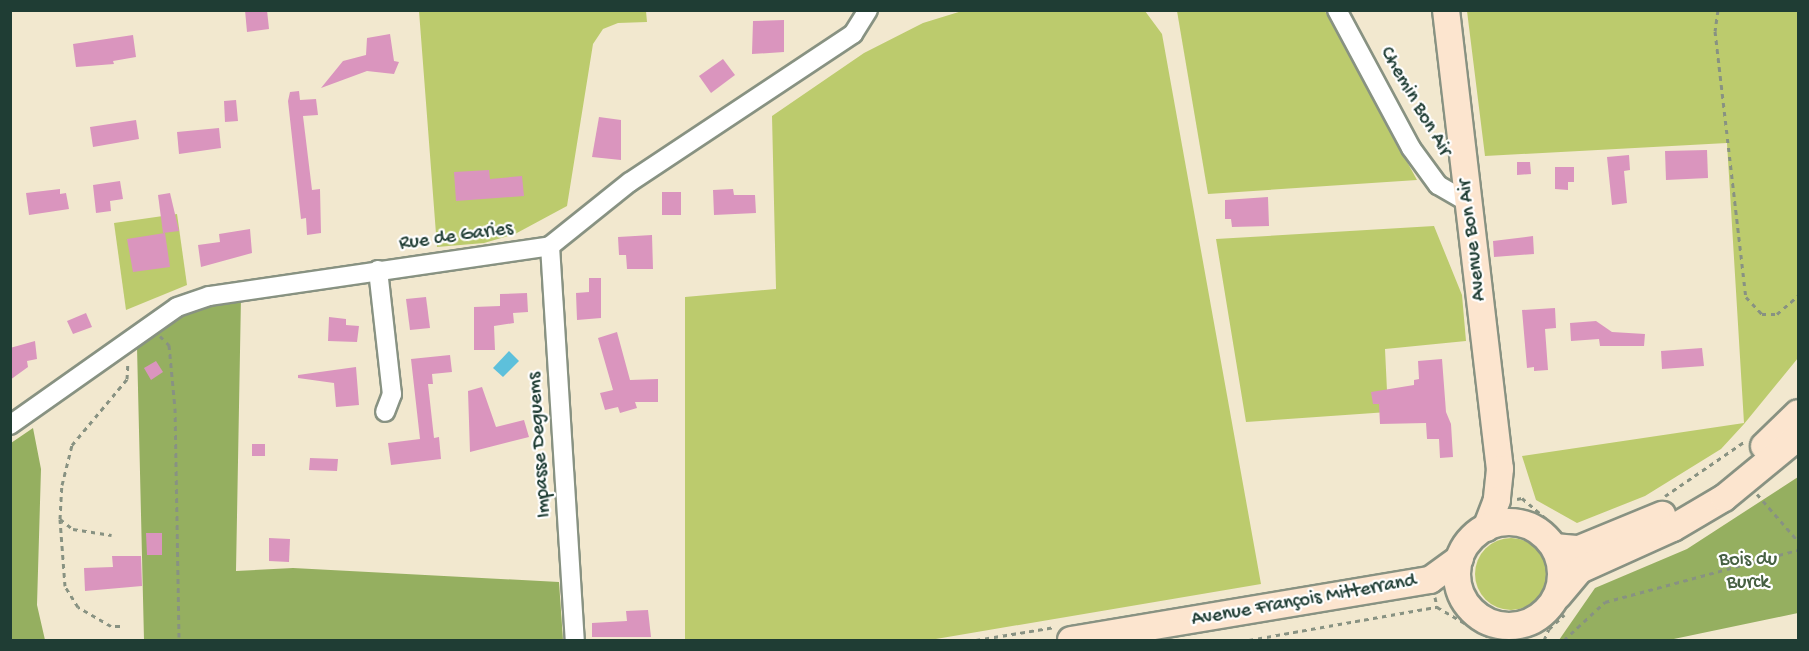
<!DOCTYPE html>
<html>
<head>
<meta charset="utf-8">
<style>
	body { margin:0 }
	#map { position:relative; width:1809px; height:651px; overflow:hidden; background:#f2e8cf; font-family:"Gochi Hand",sans-serif }
	div>[style] { position:absolute }
	[style*='--x'] { left:calc(var(--x)*1px); top:calc(var(--y)*1px); width:calc(var(--w)*1px); rotate:calc(var(--a)*1deg) }
	.green>* { inset:0; background:#bccb6d }
	.round { border-radius:50% }
	.forest>* { inset:0; background:#95af60 }
	.water>* { inset:0; background:#5dc0db }
	.building>* { inset:0; background:#da95be }
	.path>* { height:3px; margin-top:-1.5px; transform-origin:0; background:repeating-linear-gradient(90deg,#889282 0 4.5px,transparent 0 9px) }
	.roads { filter:drop-shadow(2px 0 #889282) drop-shadow(-2px 0 #889282) drop-shadow(0 2px #889282) drop-shadow(0 -2px #889282) }
	.street>* { height:18px; margin:-9px; padding:0 9px; transform-origin:9px; border-radius:9px; background:#fff }
	.secondary>* { height:26px; margin:-13px; padding:0 13px; transform-origin:13px; border-radius:13px; background:#fce5cf }
	.secondary>.ring { margin:-13px; padding:0; box-sizing:content-box; background:none; border:26px solid #fce5cf; border-radius:50% }
	span { translate:-50% -50%; white-space:nowrap; text-align:center; line-height:1.15; -webkit-text-stroke:4.5px #fff; paint-order:stroke }
	.street-label { font-size:20px; color:#1f3d34 }
	.park-label { font-size:20px; color:#466042 }
	.frame { position:absolute; inset:0; border:12px solid #1f3d34; pointer-events:none }
</style>
</head>
<body>
<div id="map">
	<div class="green">
		<div style="clip-path:polygon(419px 11px,646px 11px,647px 22px,618px 23px,603px 29px,593px 44px,567px 206px,515px 234px,484px 243px,437px 247px)"></div>
		<div style="clip-path:polygon(962px 11px,1145px 11px,1162px 34px,1261px 584px,930px 640px,685px 640px,685px 297px,776px 289px,772px 116px,864px 53px,923px 23px)"></div>
		<div style="clip-path:polygon(1177px 11px,1325px 11px,1417px 180px,1208px 194px)"></div>
		<div style="clip-path:polygon(1467px 11px,1798px 11px,1798px 358px,1744px 424px,1721px 449px,1645px 496px,1577px 523px,1536px 500px,1522px 456px,1744px 423px,1727px 143px,1485px 156px)"></div>
		<div style="clip-path:polygon(177px 214px,187px 285px,126px 310px,114px 223px)"></div>
		<div style="clip-path:polygon(1434px 226px,1462px 295px,1466px 341px,1385px 349px,1388px 412px,1246px 422px,1216px 239px)"></div>
		<div class="round" style="left:1475px;top:538px;width:72px;height:72px"></div>
	</div>
	<div class="forest">
		<div style="clip-path:polygon(241px 297px,236px 571px,293px 568px,559px 582px,563px 640px,144px 640px,137px 347px,196px 307px)"></div>
		<div style="clip-path:polygon(33px 428px,41px 469px,37px 605px,45px 640px,11px 640px,11px 443px)"></div>
		<div style="clip-path:polygon(1798px 477px,1798px 613px,1669px 640px,1559px 640px,1595px 588px,1687px 549px)"></div>
	</div>
	<div class="water">
		<div style="clip-path:polygon(509px 351px,519px 361px,503px 377px,493px 368px)"></div>
	</div>
	<div class="building">
		<div style="clip-path:polygon(245px 10px,267px 10px,269px 29px,247px 32px)"></div>
		<div style="clip-path:polygon(784px 20px,784px 52px,752px 54px,753px 21px)"></div>
		<div style="clip-path:polygon(390px 34px,394px 61px,399px 62px,394px 74px,367px 71px,321px 88px,343px 61px,366px 55px,367px 38px)"></div>
		<div style="clip-path:polygon(133px 35px,136px 57px,113px 61px,114px 64px,76px 67px,73px 44px)"></div>
		<div style="clip-path:polygon(723px 59px,735px 75px,711px 93px,699px 76px)"></div>
		<div style="clip-path:polygon(299px 91px,300px 100px,316px 99px,318px 115px,303px 116px,312px 190px,320px 189px,321px 233px,307px 235px,306px 218px,301px 219px,288px 101px,290px 92px)"></div>
		<div style="clip-path:polygon(236px 100px,238px 121px,225px 122px,224px 101px)"></div>
		<div style="clip-path:polygon(599px 117px,621px 120px,621px 160px,592px 157px)"></div>
		<div style="clip-path:polygon(136px 120px,139px 139px,93px 147px,90px 127px)"></div>
		<div style="clip-path:polygon(219px 128px,221px 148px,179px 154px,177px 132px)"></div>
		<div style="clip-path:polygon(1707px 150px,1708px 178px,1666px 180px,1665px 151px)"></div>
		<div style="clip-path:polygon(1629px 155px,1630px 170px,1624px 171px,1627px 203px,1612px 205px,1607px 157px)"></div>
		<div style="clip-path:polygon(1517px 162px,1530px 162px,1531px 174px,1517px 175px)"></div>
		<div style="clip-path:polygon(1555px 167px,1574px 167px,1574px 182px,1568px 182px,1568px 190px,1555px 189px)"></div>
		<div style="clip-path:polygon(489px 170px,490px 179px,522px 176px,524px 196px,456px 201px,454px 172px)"></div>
		<div style="clip-path:polygon(120px 181px,123px 199px,110px 201px,111px 211px,96px 213px,93px 185px)"></div>
		<div style="clip-path:polygon(60px 189px,60px 194px,66px 193px,69px 209px,29px 215px,26px 193px)"></div>
		<div style="clip-path:polygon(733px 189px,734px 195px,755px 195px,756px 213px,714px 215px,713px 190px)"></div>
		<div style="clip-path:polygon(662px 192px,681px 192px,681px 215px,662px 215px)"></div>
		<div style="clip-path:polygon(170px 193px,179px 231px,163px 233px,158px 195px)"></div>
		<div style="clip-path:polygon(1268px 197px,1269px 226px,1232px 227px,1231px 219px,1225px 219px,1225px 200px)"></div>
		<div style="clip-path:polygon(250px 229px,252px 253px,201px 267px,198px 245px,220px 242px,219px 234px)"></div>
		<div style="clip-path:polygon(165px 233px,170px 267px,133px 272px,127px 239px)"></div>
		<div style="clip-path:polygon(652px 235px,653px 269px,627px 269px,626px 255px,619px 255px,618px 237px)"></div>
		<div style="clip-path:polygon(1533px 236px,1534px 254px,1494px 257px,1493px 241px)"></div>
		<div style="clip-path:polygon(589px 278px,601px 278px,601px 318px,577px 320px,576px 293px,589px 292px)"></div>
		<div style="clip-path:polygon(527px 293px,528px 312px,513px 313px,514px 323px,494px 326px,495px 350px,474px 350px,474px 307px,500px 306px,500px 294px)"></div>
		<div style="clip-path:polygon(426px 297px,430px 328px,410px 330px,406px 299px)"></div>
		<div style="clip-path:polygon(1555px 308px,1556px 328px,1545px 329px,1548px 370px,1534px 371px,1534px 367px,1527px 368px,1522px 310px)"></div>
		<div style="clip-path:polygon(86px 313px,92px 327px,73px 334px,67px 321px)"></div>
		<div style="clip-path:polygon(329px 317px,346px 319px,346px 325px,359px 326px,357px 342px,328px 341px)"></div>
		<div style="clip-path:polygon(1596px 321px,1612px 332px,1645px 334px,1644px 346px,1600px 346px,1599px 339px,1571px 341px,1570px 323px)"></div>
		<div style="clip-path:polygon(617px 332px,630px 380px,658px 379px,658px 402px,635px 402px,637px 408px,620px 413px,618px 407px,605px 410px,600px 393px,613px 390px,598px 338px)"></div>
		<div style="clip-path:polygon(35px 341px,37px 359px,27px 361px,28px 367px,10px 380px,10px 348px)"></div>
		<div style="clip-path:polygon(1702px 348px,1704px 366px,1662px 369px,1661px 351px)"></div>
		<div style="clip-path:polygon(450px 355px,452px 372px,432px 374px,433px 384px,428px 384px,434px 438px,439px 437px,441px 459px,391px 465px,388px 443px,420px 439px,411px 359px)"></div>
		<div style="clip-path:polygon(1442px 359px,1446px 412px,1451px 424px,1453px 457px,1440px 458px,1439px 439px,1427px 439px,1426px 423px,1380px 424px,1379px 404px,1373px 404px,1371px 392px,1414px 385px,1414px 380px,1419px 379px,1418px 361px)"></div>
		<div style="clip-path:polygon(156px 361px,163px 372px,151px 380px,144px 368px)"></div>
		<div style="clip-path:polygon(356px 367px,359px 405px,336px 407px,334px 383px,298px 378px,298px 375px)"></div>
		<div style="clip-path:polygon(482px 387px,496px 427px,524px 420px,529px 437px,470px 452px,468px 391px)"></div>
		<div style="clip-path:polygon(252px 444px,265px 444px,265px 456px,252px 456px)"></div>
		<div style="clip-path:polygon(310px 458px,338px 459px,337px 471px,309px 470px)"></div>
		<div style="clip-path:polygon(146px 533px,162px 533px,162px 555px,147px 555px)"></div>
		<div style="clip-path:polygon(269px 538px,290px 539px,289px 562px,269px 561px)"></div>
		<div style="clip-path:polygon(112px 556px,141px 556px,142px 586px,85px 591px,84px 568px,113px 567px)"></div>
		<div style="clip-path:polygon(648px 610px,651px 637px,592px 637px,592px 623px,627px 621px,626px 611px)"></div>
	</div>
	<div class="path">
		<div style="--x:1718;--y:10;--w:21;--a:98"></div>
		<div style="--x:1715;--y:31;--w:268;--a:83.4"></div>
		<div style="--x:1746;--y:297;--w:23;--a:47"></div>
		<div style="--x:1762;--y:314;--w:15;--a:0"></div>
		<div style="--x:1777;--y:314;--w:28;--a:-41"></div>
		<div style="--x:160;--y:336;--w:13;--a:45"></div>
		<div style="--x:169;--y:345;--w:63;--a:84.6"></div>
		<div style="--x:175;--y:408;--w:229;--a:89"></div>
		<div style="--x:1757;--y:494;--w:62;--a:48.9"></div>
		<div style="--x:1665;--y:496;--w:96;--a:-34.4"></div>
		<div style="--x:1517;--y:499;--w:5;--a:-11"></div>
		<div style="--x:1522;--y:498;--w:45;--a:40.5"></div>
		<div style="--x:60;--y:519;--w:16;--a:38"></div>
		<div style="--x:73;--y:529;--w:39;--a:9"></div>
		<div style="--x:1454;--y:538;--w:20;--a:-49"></div>
		<div style="--x:1435;--y:597;--w:10;--a:79"></div>
		<div style="--x:1437;--y:607;--w:66;--a:30.1"></div>
		<div style="--x:120;--y:626;--w:9;--a:180"></div>
		<div style="--x:111;--y:626;--w:38;--a:-150"></div>
		<div style="--x:78;--y:607;--w:25;--a:-122"></div>
		<div style="--x:65;--y:586;--w:67;--a:-94.3"></div>
		<div style="--x:60;--y:519;--w:34;--a:-87"></div>
		<div style="--x:62;--y:485;--w:41;--a:-76"></div>
		<div style="--x:72;--y:445;--w:86;--a:-50.2"></div>
		<div style="--x:127;--y:379;--w:17;--a:-87"></div>
		<div style="--x:976;--y:640;--w:80;--a:-9.3"></div>
		<div style="--x:1249;--y:640;--w:191;--a:-10"></div>
		<div style="--x:1544;--y:640;--w:12;--a:-66"></div>
		<div style="--x:1549;--y:629;--w:21;--a:-43"></div>
		<div style="--x:1564;--y:640;--w:56;--a:-42.8"></div>
		<div style="--x:1605;--y:602;--w:200;--a:-15.1"></div>
	</div>
	<div class="roads">
		<div class="street">
			<div style="--x:1337;--y:10;--w:157;--a:61.8"></div>
			<div style="--x:1411;--y:148;--w:46;--a:53.9"></div>
			<div style="--x:1438;--y:185;--w:36;--a:30"></div>
			<div style="--x:550;--y:246;--w:395;--a:86.4"></div>
			<div style="--x:378;--y:270;--w:125;--a:83.6"></div>
			<div style="--x:392;--y:394;--w:19;--a:111"></div>
			<div style="--x:10;--y:425;--w:204;--a:-35.2"></div>
			<div style="--x:177;--y:307;--w:34;--a:-19"></div>
			<div style="--x:209;--y:296;--w:345;--a:-8.3"></div>
			<div style="--x:550;--y:246;--w:102;--a:-38.7"></div>
			<div style="--x:630;--y:182;--w:268;--a:-33.6"></div>
			<div style="--x:853;--y:34;--w:28;--a:-58"></div>
		</div>
		<div class="secondary">
			<div style="--x:1446;--y:10;--w:462;--a:83.3"></div>
			<div style="--x:1500;--y:469;--w:31;--a:96"></div>
			<div style="--x:1497;--y:500;--w:30;--a:111"></div>
			<div style="--x:1764;--y:446;--w:47;--a:-44.1"></div>
			<div class="ring" style="left:1457px;top:522px;width:78px;height:78px"></div>
			<div style="--x:1554;--y:547;--w:25;--a:5"></div>
			<div style="--x:1579;--y:549;--w:90;--a:-22.3"></div>
			<div style="--x:1558;--y:596;--w:34;--a:-50"></div>
			<div style="--x:1580;--y:570;--w:102;--a:-24.3"></div>
			<div style="--x:1673;--y:528;--w:59;--a:-30.5"></div>
			<div style="--x:1724;--y:498;--w:96;--a:-39.5"></div>
			<div style="--x:1071;--y:640;--w:364;--a:-9.5"></div>
			<div style="--x:1430;--y:580;--w:37;--a:-36"></div>
		</div>
	</div>
	<div class="street-label">
		<span style="left:1415px;top:102px;rotate:60deg">Chemin Bon Air</span>
		<span style="left:456px;top:237px;rotate:-8deg">Rue de Garies</span>
		<span style="left:1473px;top:240px;rotate:-97deg">Avenue Bon Air</span>
		<span style="left:540px;top:445px;rotate:-94deg">Impasse Deguems</span>
		<span style="left:1304px;top:601px;rotate:-10deg">Avenue François Mitterrand</span>
	</div>
	<div class="park-label">
		<span style="left:1748px;top:572px">Bois du<br>Burck</span>
	</div>
	<div class="frame"></div>
</div>
</body>
</html>
